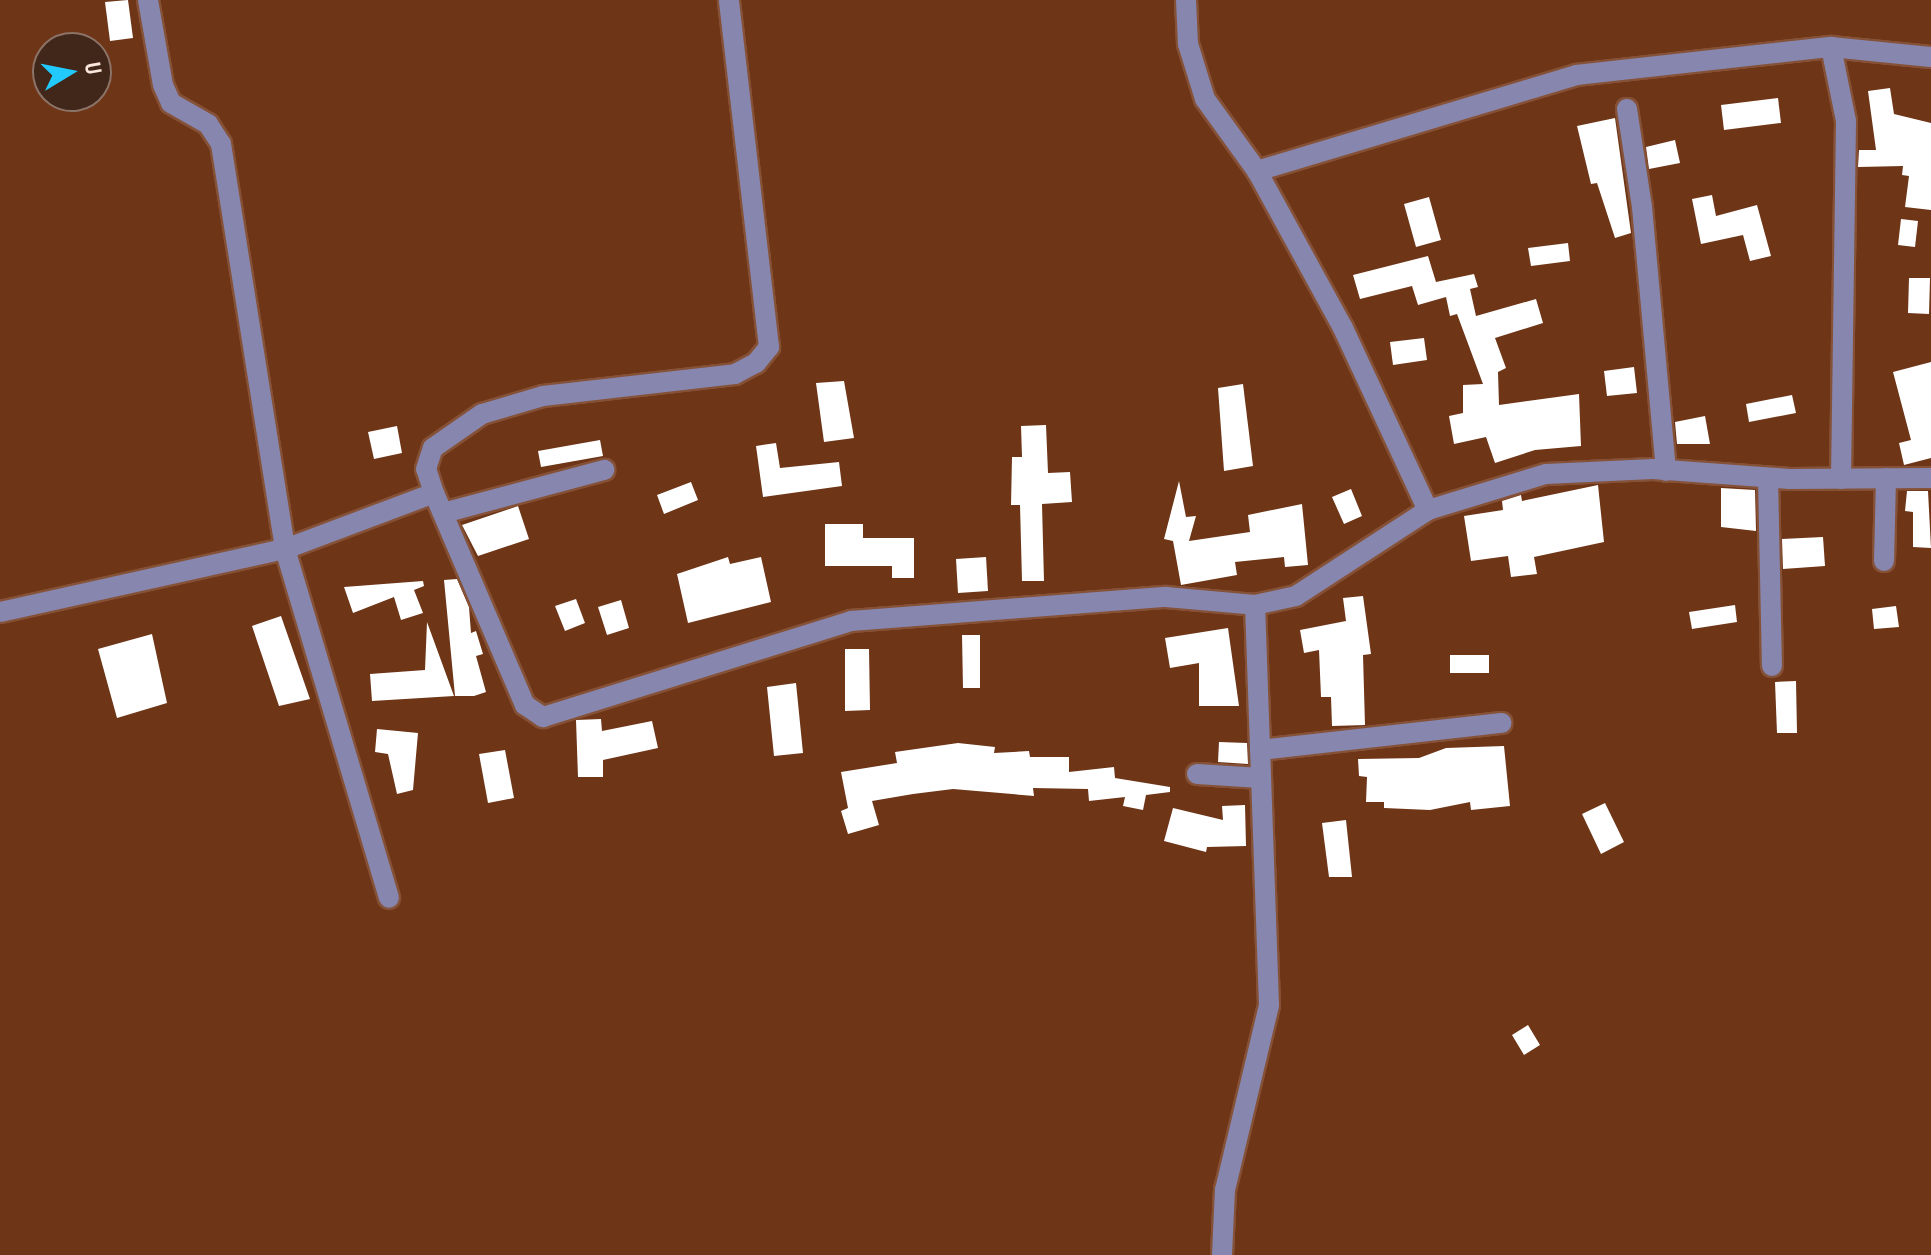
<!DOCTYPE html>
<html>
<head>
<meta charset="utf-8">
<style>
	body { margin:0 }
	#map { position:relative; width:1931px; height:1255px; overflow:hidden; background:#6e3517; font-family:"PT Sans Narrow",sans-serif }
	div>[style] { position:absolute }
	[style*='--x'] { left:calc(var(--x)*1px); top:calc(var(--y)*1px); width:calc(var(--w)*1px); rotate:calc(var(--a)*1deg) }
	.building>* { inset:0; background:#fff }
	.roads { filter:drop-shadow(2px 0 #855137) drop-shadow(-2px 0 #855137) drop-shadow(0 2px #855137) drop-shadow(0 -2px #855137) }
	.minor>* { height:20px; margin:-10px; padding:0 10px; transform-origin:10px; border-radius:10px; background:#8786ae }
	span { translate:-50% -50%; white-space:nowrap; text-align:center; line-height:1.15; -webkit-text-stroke:8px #41261a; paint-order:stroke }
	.north { position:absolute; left:32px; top:32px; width:80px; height:80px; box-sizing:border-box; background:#41261a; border:2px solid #8c7368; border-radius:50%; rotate:80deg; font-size:22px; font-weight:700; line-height:32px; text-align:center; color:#fce7dd }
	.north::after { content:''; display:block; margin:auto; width:28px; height:36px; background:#22c9fd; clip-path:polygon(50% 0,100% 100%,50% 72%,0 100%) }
</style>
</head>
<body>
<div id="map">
	<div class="building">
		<div style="clip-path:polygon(128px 0,133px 38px,110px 41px,105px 2px)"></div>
		<div style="clip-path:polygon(1890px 88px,1894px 114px,1931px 123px,1931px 210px,1905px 207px,1909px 176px,1902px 175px,1903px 166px,1858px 167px,1859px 150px,1876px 150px,1868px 91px)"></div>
		<div style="clip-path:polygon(1778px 98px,1781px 123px,1724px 130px,1721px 105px)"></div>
		<div style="clip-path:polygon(1615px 118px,1631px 233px,1615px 238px,1597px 183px,1591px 184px,1577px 126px)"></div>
		<div style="clip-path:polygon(1675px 140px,1680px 163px,1649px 169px,1646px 147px)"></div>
		<div style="clip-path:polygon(1712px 195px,1716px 216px,1757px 205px,1771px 256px,1750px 261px,1743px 235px,1701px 244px,1692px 199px)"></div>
		<div style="clip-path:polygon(1429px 197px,1441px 240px,1416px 247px,1404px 204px)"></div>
		<div style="clip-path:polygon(1901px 219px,1918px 221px,1915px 247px,1898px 245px)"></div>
		<div style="clip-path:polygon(1568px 243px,1570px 261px,1531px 266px,1528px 248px)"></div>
		<div style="clip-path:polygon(1428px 256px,1436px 282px,1474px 274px,1478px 287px,1470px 289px,1476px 316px,1536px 299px,1543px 323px,1495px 338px,1506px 368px,1498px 372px,1499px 405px,1579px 394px,1581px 446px,1535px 450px,1495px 463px,1486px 437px,1454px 444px,1449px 416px,1463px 413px,1463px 385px,1483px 384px,1457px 314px,1450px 316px,1446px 297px,1418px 305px,1412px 286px,1360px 299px,1353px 275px)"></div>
		<div style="clip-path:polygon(1909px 278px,1930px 278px,1929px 314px,1908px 313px)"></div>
		<div style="clip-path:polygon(1424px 338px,1427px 360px,1393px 365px,1390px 342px)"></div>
		<div style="clip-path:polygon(1931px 362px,1931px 458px,1904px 465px,1899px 443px,1911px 440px,1893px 372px)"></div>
		<div style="clip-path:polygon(1634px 367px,1637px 393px,1607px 396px,1604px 371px)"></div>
		<div style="clip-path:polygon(844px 381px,854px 438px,824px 442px,816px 383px)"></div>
		<div style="clip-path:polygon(1243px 384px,1253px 466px,1224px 471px,1218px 388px)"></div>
		<div style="clip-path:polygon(1792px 395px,1796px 413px,1749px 422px,1746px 404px)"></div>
		<div style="clip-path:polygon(1705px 416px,1710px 444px,1677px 444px,1675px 422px)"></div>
		<div style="clip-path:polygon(1046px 425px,1048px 473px,1070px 472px,1072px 502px,1042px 504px,1044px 581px,1022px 581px,1020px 505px,1011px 505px,1012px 457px,1022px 457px,1021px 426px)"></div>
		<div style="clip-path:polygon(397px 426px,402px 453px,374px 459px,368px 432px)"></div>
		<div style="clip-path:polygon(600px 440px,603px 456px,541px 467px,538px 451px)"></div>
		<div style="clip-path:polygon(776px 443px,780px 468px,839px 462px,842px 486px,763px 497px,756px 446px)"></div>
		<div style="clip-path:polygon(1179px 481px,1186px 517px,1196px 516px,1189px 541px,1250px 532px,1248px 515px,1302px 504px,1308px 565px,1285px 567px,1284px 557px,1235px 562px,1237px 575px,1181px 585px,1173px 541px,1164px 539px)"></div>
		<div style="clip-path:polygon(691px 482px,698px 500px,664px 514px,657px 495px)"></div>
		<div style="clip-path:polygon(1598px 485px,1604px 542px,1534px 557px,1537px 574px,1511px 577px,1508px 556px,1471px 561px,1464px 516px,1503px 510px,1502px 501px,1521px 495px,1522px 501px)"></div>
		<div style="clip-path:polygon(1721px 488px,1755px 490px,1756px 531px,1721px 527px)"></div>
		<div style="clip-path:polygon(1351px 489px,1362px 516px,1344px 524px,1332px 497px)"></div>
		<div style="clip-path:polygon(1907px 491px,1928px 491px,1931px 548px,1913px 547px,1913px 512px,1905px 511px)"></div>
		<div style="clip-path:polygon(518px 506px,529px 539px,478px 556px,462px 525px)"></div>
		<div style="clip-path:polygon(825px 524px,863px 524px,863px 538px,914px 538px,914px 578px,892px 578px,892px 566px,825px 566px)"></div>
		<div style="clip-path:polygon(1823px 537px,1825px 566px,1783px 569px,1782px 539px)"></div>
		<div style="clip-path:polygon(728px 557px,730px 564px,761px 557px,771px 602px,688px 623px,677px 574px)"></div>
		<div style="clip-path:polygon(986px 557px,988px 591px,958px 593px,956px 559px)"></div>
		<div style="clip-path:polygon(457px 579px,469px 607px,471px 633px,476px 631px,483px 654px,476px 656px,486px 692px,474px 696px,455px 696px,444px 580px)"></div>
		<div style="clip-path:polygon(423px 581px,424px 586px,414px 590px,423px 613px,401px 620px,394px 597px,353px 613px,344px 587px)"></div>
		<div style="clip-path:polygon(1363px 596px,1371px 654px,1363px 655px,1365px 725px,1332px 726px,1331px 697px,1321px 697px,1319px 650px,1304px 653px,1300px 630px,1346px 621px,1343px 598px)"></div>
		<div style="clip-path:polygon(576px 599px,585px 623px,565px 631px,555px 606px)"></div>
		<div style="clip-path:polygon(621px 600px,629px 628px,607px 635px,598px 607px)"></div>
		<div style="clip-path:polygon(1735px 605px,1737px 622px,1692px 629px,1689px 612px)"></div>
		<div style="clip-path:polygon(1896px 606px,1899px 627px,1874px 629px,1872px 609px)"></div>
		<div style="clip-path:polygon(281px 616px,310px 699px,279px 706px,252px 626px)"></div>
		<div style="clip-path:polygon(427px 622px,454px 696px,372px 701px,370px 674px,425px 670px)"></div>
		<div style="clip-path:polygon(1228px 628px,1239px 706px,1199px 706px,1199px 663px,1170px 668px,1165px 638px)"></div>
		<div style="clip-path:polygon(152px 634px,167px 703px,117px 718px,98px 649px)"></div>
		<div style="clip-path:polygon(962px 635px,980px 635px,980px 688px,963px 688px)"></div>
		<div style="clip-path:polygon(845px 649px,869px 649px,870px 710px,845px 711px)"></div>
		<div style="clip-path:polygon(1450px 655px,1489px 655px,1489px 673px,1450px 673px)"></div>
		<div style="clip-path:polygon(1796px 681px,1797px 733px,1777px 733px,1775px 682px)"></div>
		<div style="clip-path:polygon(796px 683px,803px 753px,774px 756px,767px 687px)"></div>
		<div style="clip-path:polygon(601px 719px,602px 731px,652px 721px,658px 748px,603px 760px,603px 777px,578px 777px,576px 720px)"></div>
		<div style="clip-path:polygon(377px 729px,418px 733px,413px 790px,397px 794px,388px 754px,375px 752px)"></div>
		<div style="clip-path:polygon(1219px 742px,1247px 743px,1248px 764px,1218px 762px)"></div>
		<div style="clip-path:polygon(958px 743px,995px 747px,994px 753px,1029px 751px,1030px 757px,1069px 757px,1069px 772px,1114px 767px,1115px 778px,1170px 787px,1170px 792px,1146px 795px,1143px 810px,1123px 806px,1125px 797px,1089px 801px,1088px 789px,1033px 788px,1034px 796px,953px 789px,913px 794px,872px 801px,879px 825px,848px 834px,841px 811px,848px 808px,841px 772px,897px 763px,895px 752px)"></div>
		<div style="clip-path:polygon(1504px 746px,1510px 806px,1471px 810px,1470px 802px,1430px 810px,1384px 808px,1384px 802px,1366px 802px,1367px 777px,1359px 776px,1358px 759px,1419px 758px,1446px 748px)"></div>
		<div style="clip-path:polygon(505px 750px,514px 798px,488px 803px,479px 754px)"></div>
		<div style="clip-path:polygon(1605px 803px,1624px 842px,1601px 854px,1582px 814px)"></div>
		<div style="clip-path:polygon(1245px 805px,1246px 846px,1207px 847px,1206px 852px,1164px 841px,1173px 808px,1223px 820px,1222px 806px)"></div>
		<div style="clip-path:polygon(1346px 820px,1352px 877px,1329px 877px,1322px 823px)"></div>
		<div style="clip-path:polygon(1528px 1025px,1540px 1045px,1524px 1055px,1512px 1035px)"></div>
	</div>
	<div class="roads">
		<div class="minor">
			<div style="--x:148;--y:0;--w:86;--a:80"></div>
			<div style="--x:163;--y:85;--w:20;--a:66"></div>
			<div style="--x:171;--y:103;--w:43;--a:29.6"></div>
			<div style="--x:208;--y:124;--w:24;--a:57"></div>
			<div style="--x:221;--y:144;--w:410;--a:81"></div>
			<div style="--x:285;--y:549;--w:364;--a:73.4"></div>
			<div style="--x:1186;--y:0;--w:44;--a:87.4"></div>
			<div style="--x:1188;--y:44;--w:58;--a:72.8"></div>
			<div style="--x:1205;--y:99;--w:89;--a:54.2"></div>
			<div style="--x:1257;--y:171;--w:333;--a:-16.7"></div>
			<div style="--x:1576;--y:75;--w:257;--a:-6.3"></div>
			<div style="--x:1831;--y:47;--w:100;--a:5.7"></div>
			<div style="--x:1831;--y:47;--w:76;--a:78.5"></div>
			<div style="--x:1846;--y:121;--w:358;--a:90.8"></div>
			<div style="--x:1627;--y:109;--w:99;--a:81.3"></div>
			<div style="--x:1642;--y:207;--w:265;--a:84.8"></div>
			<div style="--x:1257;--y:171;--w:179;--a:61.3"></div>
			<div style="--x:1343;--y:328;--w:201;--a:65"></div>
			<div style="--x:1768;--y:478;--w:188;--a:88.8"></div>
			<div style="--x:434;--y:493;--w:25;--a:-108"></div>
			<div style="--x:426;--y:469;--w:22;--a:-72"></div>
			<div style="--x:433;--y:448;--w:60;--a:-34.8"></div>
			<div style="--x:482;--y:414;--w:64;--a:-16.4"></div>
			<div style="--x:543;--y:396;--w:193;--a:-6.5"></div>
			<div style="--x:735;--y:374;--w:24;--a:-28"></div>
			<div style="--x:756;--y:363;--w:21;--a:-51"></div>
			<div style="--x:769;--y:347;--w:349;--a:-96.6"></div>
			<div style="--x:447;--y:512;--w:163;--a:-15"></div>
			<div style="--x:1884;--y:561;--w:83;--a:-88.6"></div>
			<div style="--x:0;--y:612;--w:292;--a:-12.5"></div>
			<div style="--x:285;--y:549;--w:159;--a:-20.6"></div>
			<div style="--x:434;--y:493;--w:231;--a:66.8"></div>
			<div style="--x:525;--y:705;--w:22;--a:34"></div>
			<div style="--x:543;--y:717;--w:323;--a:-17.3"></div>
			<div style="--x:851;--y:621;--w:316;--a:-4.4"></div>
			<div style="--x:1166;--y:597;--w:89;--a:5.1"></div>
			<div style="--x:1255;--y:605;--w:42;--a:-12.4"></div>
			<div style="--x:1296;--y:596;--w:158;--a:-33.1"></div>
			<div style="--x:1428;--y:510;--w:123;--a:-17"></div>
			<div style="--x:1546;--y:474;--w:107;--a:-2.7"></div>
			<div style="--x:1653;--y:469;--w:137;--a:4.2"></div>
			<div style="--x:1790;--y:479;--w:141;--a:-0.4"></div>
			<div style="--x:1260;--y:750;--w:243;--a:-6.4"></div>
			<div style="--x:1197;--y:774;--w:64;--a:3.6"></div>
			<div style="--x:1222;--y:1255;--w:65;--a:-87.4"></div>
			<div style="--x:1225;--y:1190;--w:190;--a:-76.6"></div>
			<div style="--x:1269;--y:1005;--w:400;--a:-92"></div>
		</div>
	</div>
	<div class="north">U</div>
</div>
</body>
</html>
